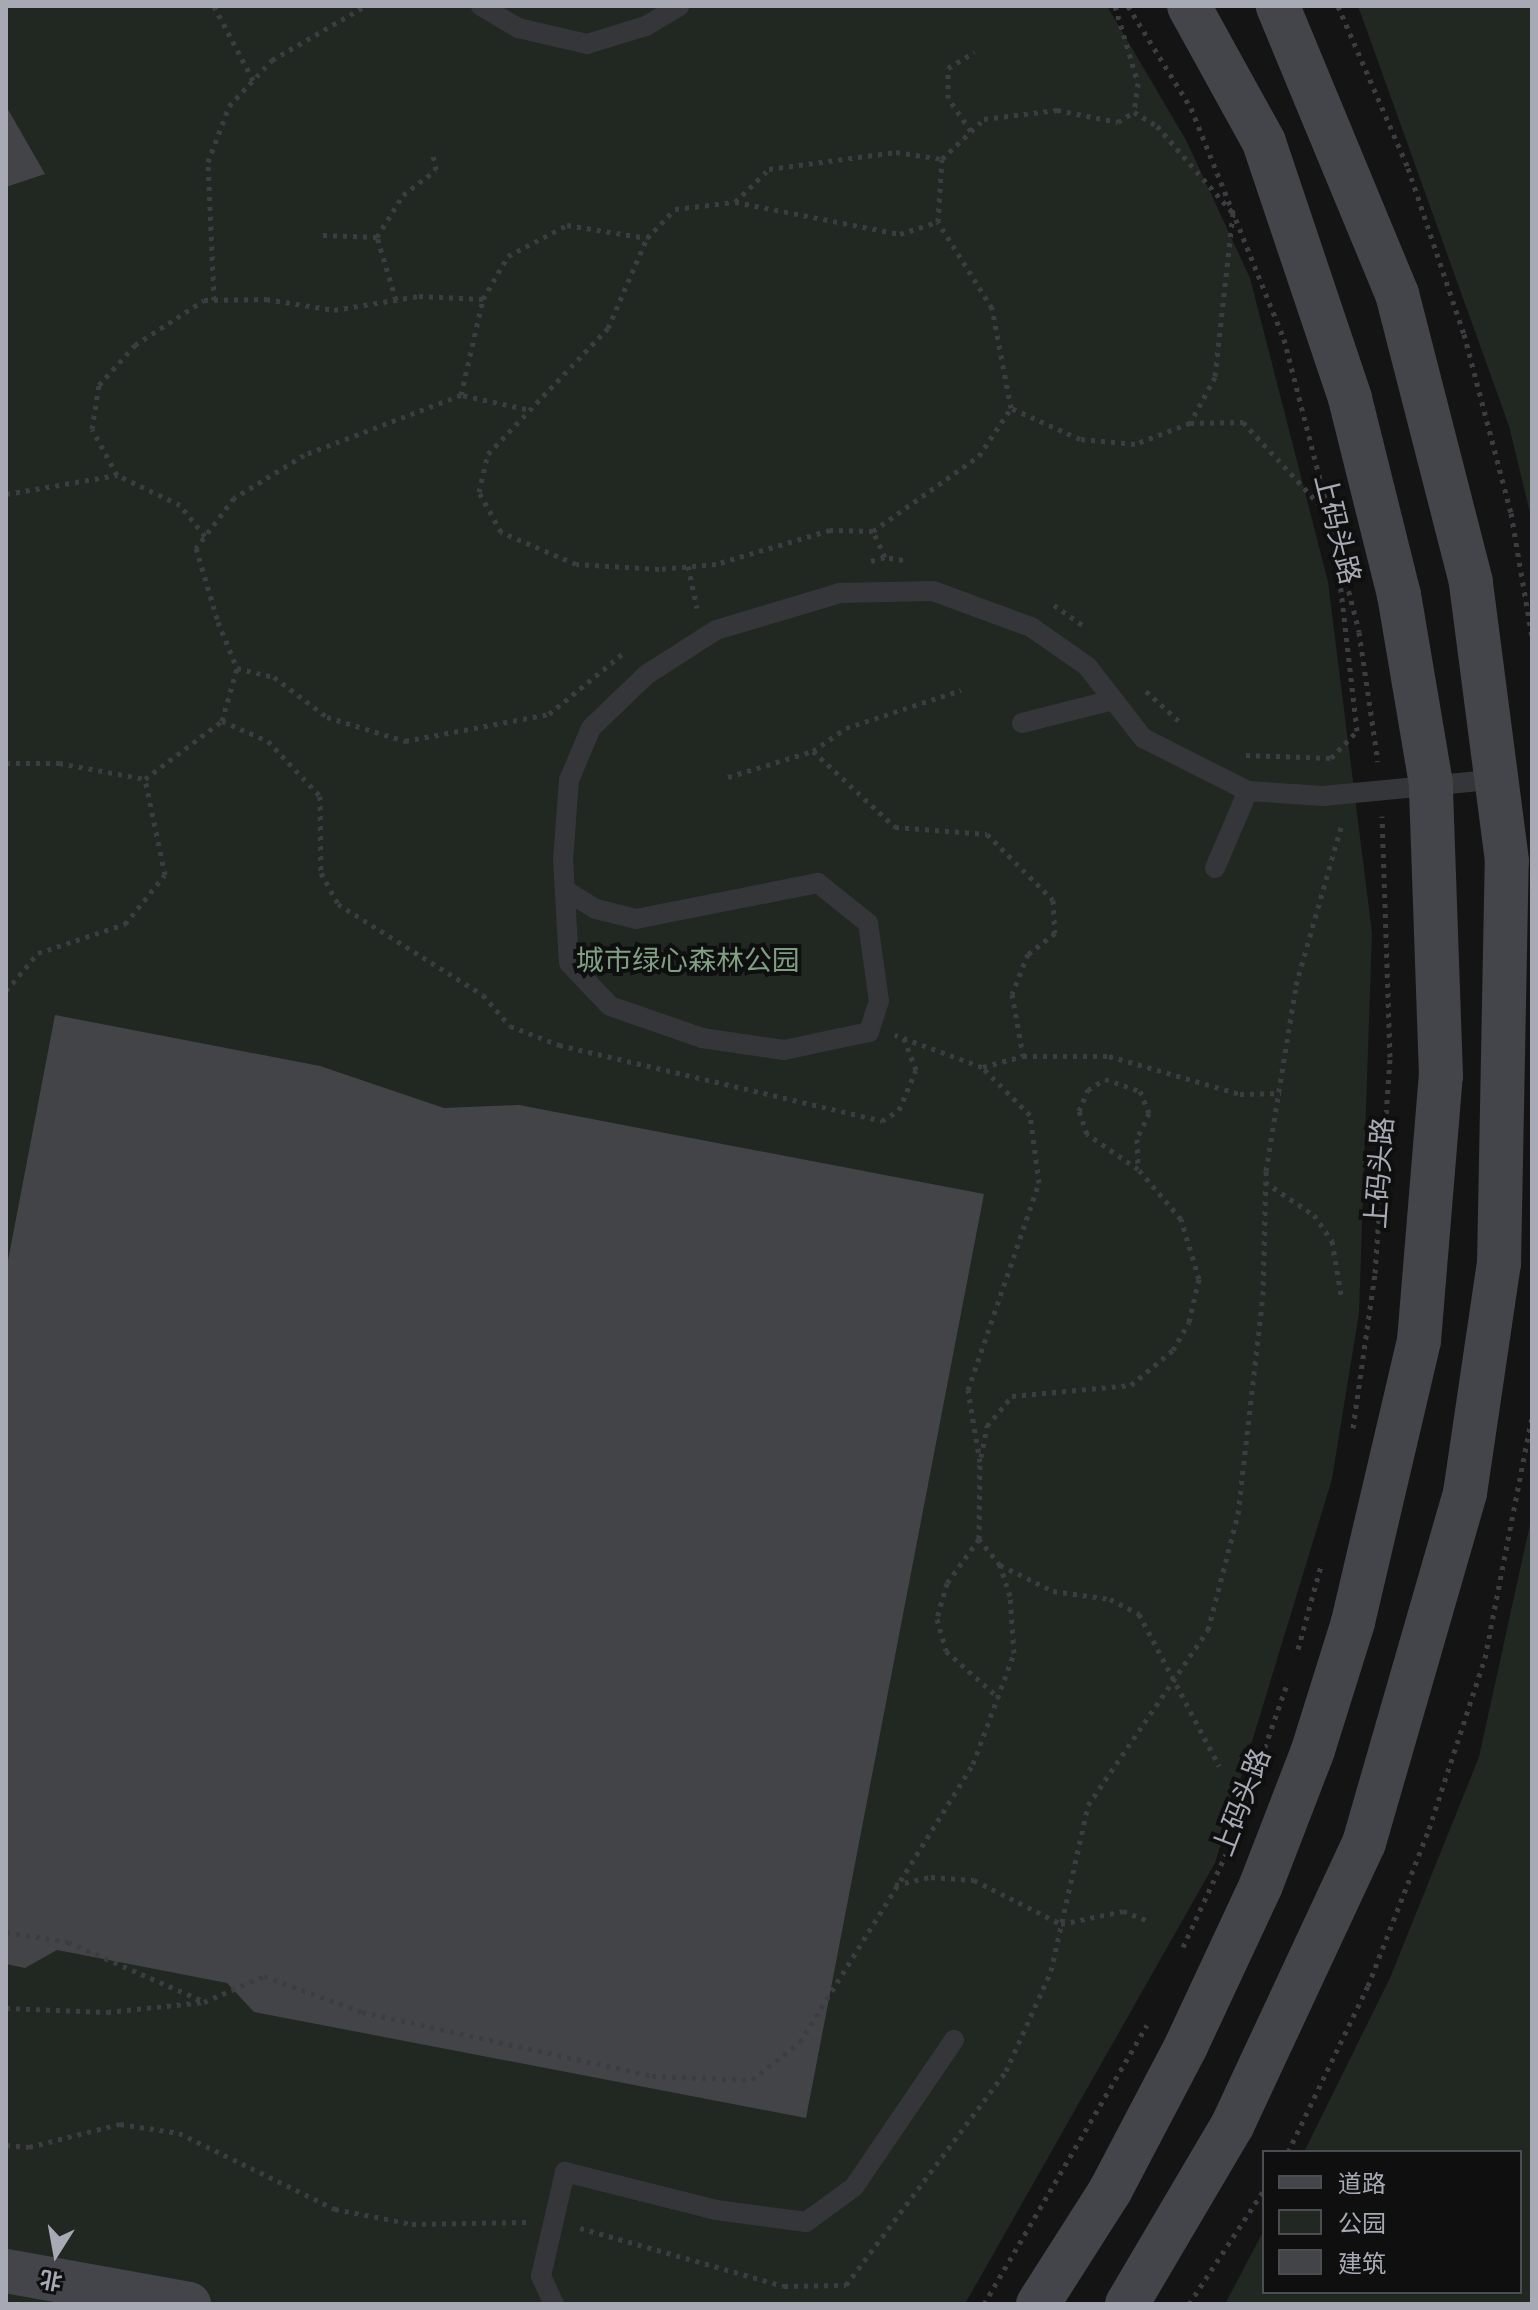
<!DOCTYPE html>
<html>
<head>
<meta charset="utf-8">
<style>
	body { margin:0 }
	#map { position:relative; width:1538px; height:2310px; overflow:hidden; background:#141415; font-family:Overpass,"Noto Sans SC",sans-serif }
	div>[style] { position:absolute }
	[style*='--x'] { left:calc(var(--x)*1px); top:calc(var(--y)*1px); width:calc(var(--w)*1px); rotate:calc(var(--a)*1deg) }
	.green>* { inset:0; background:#202821 }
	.building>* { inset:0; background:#434448 }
	.path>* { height:5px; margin-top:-2.5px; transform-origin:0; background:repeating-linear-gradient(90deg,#3b3d41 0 4px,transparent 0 10px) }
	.lane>* { height:20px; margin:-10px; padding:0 10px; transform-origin:10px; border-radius:10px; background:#35363a }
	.secondary>* { height:44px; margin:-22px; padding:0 22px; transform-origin:22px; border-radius:22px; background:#43454a }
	span { translate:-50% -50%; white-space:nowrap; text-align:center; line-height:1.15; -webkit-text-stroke:8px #0f0f10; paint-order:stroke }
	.street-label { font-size:28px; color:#a7aab5 }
	.park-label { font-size:28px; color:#7f9e82 }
	.frame { position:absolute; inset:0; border:8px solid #a7aab5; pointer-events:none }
	.legend { position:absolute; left:1262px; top:2150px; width:260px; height:144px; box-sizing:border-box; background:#0f0f10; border:2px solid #4c4d52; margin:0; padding:10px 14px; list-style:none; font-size:24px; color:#a7aab5 }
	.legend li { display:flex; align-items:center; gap:16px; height:40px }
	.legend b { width:40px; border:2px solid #4c4d52 }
	.north { position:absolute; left:16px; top:2214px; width:80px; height:80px; -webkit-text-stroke:6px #0f0f10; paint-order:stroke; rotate:191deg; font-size:22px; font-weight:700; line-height:32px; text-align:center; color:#a7aab5 }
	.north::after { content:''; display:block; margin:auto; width:28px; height:36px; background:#a7aab5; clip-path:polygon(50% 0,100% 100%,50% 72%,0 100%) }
</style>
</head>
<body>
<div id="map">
	<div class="green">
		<div style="clip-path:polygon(6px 6px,1107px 6px,1186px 140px,1250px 278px,1328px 582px,1372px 933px,1359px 1313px,1332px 1479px,1215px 1863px,965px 2304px,6px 2304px)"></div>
		<div style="clip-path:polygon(1358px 6px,1532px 6px,1532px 521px,1509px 426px)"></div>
		<div style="clip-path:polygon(1532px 1515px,1532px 2304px,1225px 2304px,1264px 2230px,1264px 2292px,1520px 2292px,1520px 2152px,1304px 2152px,1390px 1978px,1479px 1757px)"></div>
	</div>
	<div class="building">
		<div style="clip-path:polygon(6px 106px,45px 174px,6px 187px)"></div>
		<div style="clip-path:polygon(55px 1015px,320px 1066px,444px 1108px,519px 1105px,984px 1194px,806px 2118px,254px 2012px,227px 1983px,57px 1950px,25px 1968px,6px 1964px,6px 1271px)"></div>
	</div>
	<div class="path">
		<div style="--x:214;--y:6;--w:84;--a:62.2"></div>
		<div style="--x:1115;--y:6;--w:80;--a:73.4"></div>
		<div style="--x:1138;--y:83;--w:29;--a:98"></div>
		<div style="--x:1128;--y:6;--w:120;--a:58.3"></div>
		<div style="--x:1191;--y:108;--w:249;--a:68.1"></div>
		<div style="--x:1284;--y:339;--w:302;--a:75.6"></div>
		<div style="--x:1359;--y:632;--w:131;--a:81.7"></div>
		<div style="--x:1338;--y:6;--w:176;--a:66.6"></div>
		<div style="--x:1408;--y:168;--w:175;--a:71.4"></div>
		<div style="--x:1464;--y:334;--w:185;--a:75.3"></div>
		<div style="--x:1511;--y:513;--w:126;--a:80.4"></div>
		<div style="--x:1057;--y:110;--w:62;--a:11.1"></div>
		<div style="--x:1118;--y:122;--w:19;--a:-32"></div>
		<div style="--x:1134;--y:112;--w:27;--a:31"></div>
		<div style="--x:1157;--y:126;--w:116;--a:48.9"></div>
		<div style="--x:1233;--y:213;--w:165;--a:96.3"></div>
		<div style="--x:1215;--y:377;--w:52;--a:118.5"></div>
		<div style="--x:1190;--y:423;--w:59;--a:159.1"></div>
		<div style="--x:1135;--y:444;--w:55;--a:-174.8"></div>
		<div style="--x:1080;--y:439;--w:76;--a:-155.8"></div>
		<div style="--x:1011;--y:408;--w:102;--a:-100.8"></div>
		<div style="--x:992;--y:308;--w:102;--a:-122.1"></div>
		<div style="--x:938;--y:222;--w:63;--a:-86.4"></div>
		<div style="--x:942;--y:159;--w:58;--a:-43.6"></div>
		<div style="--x:984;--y:119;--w:74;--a:-7"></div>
		<div style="--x:971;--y:131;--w:40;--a:-124.9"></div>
		<div style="--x:948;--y:98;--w:30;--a:-90"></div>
		<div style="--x:948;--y:68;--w:31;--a:-31"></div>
		<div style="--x:735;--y:202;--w:47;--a:-44.1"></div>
		<div style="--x:769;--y:169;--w:128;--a:-7.6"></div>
		<div style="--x:896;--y:152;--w:47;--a:8.7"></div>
		<div style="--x:323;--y:235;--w:54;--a:2.1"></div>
		<div style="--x:214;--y:300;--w:138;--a:-92.5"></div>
		<div style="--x:208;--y:162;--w:60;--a:-69.4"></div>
		<div style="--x:229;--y:106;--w:63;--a:-46.9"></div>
		<div style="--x:272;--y:60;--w:108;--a:-30.1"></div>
		<div style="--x:396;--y:300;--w:66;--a:-106.8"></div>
		<div style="--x:377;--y:237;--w:49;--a:-58.2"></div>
		<div style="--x:403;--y:195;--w:41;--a:-37.1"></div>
		<div style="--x:436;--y:170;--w:20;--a:-101"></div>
		<div style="--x:461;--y:395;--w:98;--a:-77.1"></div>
		<div style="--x:483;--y:299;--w:50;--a:-59.8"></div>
		<div style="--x:508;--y:256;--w:67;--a:-27.7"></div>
		<div style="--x:567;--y:225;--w:81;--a:9.2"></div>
		<div style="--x:526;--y:409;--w:66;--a:-167.8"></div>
		<div style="--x:461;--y:395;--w:168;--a:159.1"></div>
		<div style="--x:304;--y:455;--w:82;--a:148.4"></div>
		<div style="--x:234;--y:498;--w:63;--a:127.2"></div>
		<div style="--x:196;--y:548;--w:77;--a:73.4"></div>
		<div style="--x:218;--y:622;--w:50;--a:67.6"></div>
		<div style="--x:237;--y:668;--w:38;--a:14"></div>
		<div style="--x:274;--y:677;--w:66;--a:37"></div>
		<div style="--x:327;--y:717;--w:82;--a:17.1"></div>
		<div style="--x:405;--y:741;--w:147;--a:-10.6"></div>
		<div style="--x:549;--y:714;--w:99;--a:-39.3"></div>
		<div style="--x:1190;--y:423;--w:53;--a:-1.1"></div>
		<div style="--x:1243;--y:422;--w:129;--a:47.2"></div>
		<div style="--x:6;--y:494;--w:113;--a:-9.7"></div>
		<div style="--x:873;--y:531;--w:43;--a:-178.7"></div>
		<div style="--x:830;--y:530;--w:119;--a:163.4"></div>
		<div style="--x:716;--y:564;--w:57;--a:175"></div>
		<div style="--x:659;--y:569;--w:83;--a:-176.6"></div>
		<div style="--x:576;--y:564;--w:82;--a:-156.9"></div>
		<div style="--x:501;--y:532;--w:46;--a:-118.8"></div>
		<div style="--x:479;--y:492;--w:39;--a:-77"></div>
		<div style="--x:488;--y:454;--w:174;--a:-46.4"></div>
		<div style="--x:608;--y:328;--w:98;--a:-66.6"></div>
		<div style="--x:647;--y:238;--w:40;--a:-46"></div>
		<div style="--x:675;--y:209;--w:60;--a:-6.7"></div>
		<div style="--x:735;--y:202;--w:168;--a:11"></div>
		<div style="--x:900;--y:234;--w:40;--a:-18"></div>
		<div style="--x:205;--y:536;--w:40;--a:-129"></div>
		<div style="--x:180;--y:505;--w:70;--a:-154.5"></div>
		<div style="--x:117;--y:475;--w:52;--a:-118.5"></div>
		<div style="--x:92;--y:429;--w:45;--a:-81"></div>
		<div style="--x:99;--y:385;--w:54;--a:-48"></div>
		<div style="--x:135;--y:345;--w:82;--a:-33.1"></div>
		<div style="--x:204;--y:300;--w:62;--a:-0.9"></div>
		<div style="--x:266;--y:299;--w:69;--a:9.2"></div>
		<div style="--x:334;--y:310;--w:86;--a:-9.4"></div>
		<div style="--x:419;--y:296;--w:64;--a:2.7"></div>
		<div style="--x:903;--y:560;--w:18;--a:-171"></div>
		<div style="--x:885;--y:557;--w:29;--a:-115"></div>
		<div style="--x:873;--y:531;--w:130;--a:-35.3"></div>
		<div style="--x:979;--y:456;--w:58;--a:-56.3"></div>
		<div style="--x:871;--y:561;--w:15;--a:-16"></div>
		<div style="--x:688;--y:566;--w:43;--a:77.9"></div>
		<div style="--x:1054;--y:605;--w:37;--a:35"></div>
		<div style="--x:1146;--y:691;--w:46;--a:42.4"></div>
		<div style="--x:222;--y:721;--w:50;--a:23.5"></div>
		<div style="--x:268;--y:741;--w:76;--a:46.6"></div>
		<div style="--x:320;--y:796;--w:77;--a:89.3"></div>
		<div style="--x:321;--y:873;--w:35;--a:61"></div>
		<div style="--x:338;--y:904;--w:171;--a:32.1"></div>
		<div style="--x:483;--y:995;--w:41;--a:48.9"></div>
		<div style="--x:510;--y:1026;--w:53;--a:21.2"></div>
		<div style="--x:559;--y:1045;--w:332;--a:13.2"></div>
		<div style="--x:882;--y:1121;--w:20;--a:-33"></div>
		<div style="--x:899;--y:1110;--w:43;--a:-67"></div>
		<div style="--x:916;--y:1070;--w:34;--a:-111"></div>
		<div style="--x:813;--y:751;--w:40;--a:-34.9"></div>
		<div style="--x:846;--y:728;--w:121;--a:-18.3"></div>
		<div style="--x:1246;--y:755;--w:85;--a:2"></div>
		<div style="--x:1331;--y:758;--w:37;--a:-46"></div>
		<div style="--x:1357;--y:731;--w:202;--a:-96.5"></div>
		<div style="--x:6;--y:763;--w:53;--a:0"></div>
		<div style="--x:59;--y:763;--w:87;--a:10.5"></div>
		<div style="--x:145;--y:779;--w:96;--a:-37"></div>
		<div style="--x:222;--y:721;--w:55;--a:-74.2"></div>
		<div style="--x:728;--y:777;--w:89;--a:-17"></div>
		<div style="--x:813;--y:751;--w:112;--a:42.8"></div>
		<div style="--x:895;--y:827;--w:92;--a:4.4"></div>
		<div style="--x:987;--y:834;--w:93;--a:45"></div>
		<div style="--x:1053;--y:900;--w:33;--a:87"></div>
		<div style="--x:1055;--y:933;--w:34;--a:142"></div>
		<div style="--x:1028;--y:954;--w:43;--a:111.8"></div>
		<div style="--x:1012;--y:994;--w:63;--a:79.9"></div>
		<div style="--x:6;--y:991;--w:50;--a:-49.9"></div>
		<div style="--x:38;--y:953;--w:92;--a:-18.4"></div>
		<div style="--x:125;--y:924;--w:63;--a:-50.8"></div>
		<div style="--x:165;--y:875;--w:98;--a:-101.8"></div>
		<div style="--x:983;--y:1067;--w:41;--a:-15.4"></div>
		<div style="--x:1023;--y:1056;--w:86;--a:0"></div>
		<div style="--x:1109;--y:1056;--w:136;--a:16.2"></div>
		<div style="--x:1240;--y:1094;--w:41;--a:-1.4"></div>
		<div style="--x:1265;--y:1182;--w:59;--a:34"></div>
		<div style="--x:1314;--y:1215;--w:32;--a:55"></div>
		<div style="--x:1332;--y:1241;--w:55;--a:80.5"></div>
		<div style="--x:1353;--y:1428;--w:157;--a:-81.9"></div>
		<div style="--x:1375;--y:1273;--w:217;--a:-86"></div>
		<div style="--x:1390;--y:1057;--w:241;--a:-91.9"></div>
		<div style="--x:981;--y:1457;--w:32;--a:-79"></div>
		<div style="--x:987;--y:1426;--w:39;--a:-50"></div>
		<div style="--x:1012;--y:1396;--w:120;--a:-5.3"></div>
		<div style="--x:1131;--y:1385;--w:55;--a:-39.8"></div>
		<div style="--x:1173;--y:1350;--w:32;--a:-60"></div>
		<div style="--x:1189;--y:1322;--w:44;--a:-76.9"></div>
		<div style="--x:1199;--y:1279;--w:63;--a:-106.7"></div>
		<div style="--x:1181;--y:1219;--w:66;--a:-130.7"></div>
		<div style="--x:1138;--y:1169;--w:62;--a:-145.5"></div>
		<div style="--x:1087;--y:1134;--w:24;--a:-109"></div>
		<div style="--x:1079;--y:1111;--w:23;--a:-67"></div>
		<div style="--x:1088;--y:1090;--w:20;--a:-33"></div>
		<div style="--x:1105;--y:1079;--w:37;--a:19"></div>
		<div style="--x:1140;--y:1091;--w:24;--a:68"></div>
		<div style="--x:1149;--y:1113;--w:29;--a:115"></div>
		<div style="--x:1137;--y:1139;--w:30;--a:88"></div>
		<div style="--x:979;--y:1539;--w:54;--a:126"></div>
		<div style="--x:947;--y:1583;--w:37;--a:106"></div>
		<div style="--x:937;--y:1619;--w:33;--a:74"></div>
		<div style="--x:946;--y:1651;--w:71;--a:41.6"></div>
		<div style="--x:1000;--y:1565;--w:59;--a:26.1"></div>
		<div style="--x:1053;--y:1591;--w:58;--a:8"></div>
		<div style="--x:1110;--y:1599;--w:33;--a:27"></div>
		<div style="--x:1139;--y:1614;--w:172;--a:62.2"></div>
		<div style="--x:1298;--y:1649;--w:90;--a:-74.6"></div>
		<div style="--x:1245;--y:1804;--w:130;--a:-70.7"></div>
		<div style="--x:895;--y:1885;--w:37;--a:-13"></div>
		<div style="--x:931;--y:1877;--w:43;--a:4"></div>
		<div style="--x:974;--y:1880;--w:97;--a:26.8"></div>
		<div style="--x:1061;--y:1924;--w:63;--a:-11.8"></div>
		<div style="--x:1123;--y:1911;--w:26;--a:21"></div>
		<div style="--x:6;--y:1932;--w:63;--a:9.2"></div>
		<div style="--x:68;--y:1942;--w:147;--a:23.6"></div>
		<div style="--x:1183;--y:1947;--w:102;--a:-65.2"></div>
		<div style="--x:6;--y:2008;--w:101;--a:2.3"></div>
		<div style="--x:107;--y:2012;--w:98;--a:-5.9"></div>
		<div style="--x:204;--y:2002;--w:65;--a:-23.4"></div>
		<div style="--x:264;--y:1976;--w:104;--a:20.2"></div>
		<div style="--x:362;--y:2012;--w:297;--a:12.4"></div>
		<div style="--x:652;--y:2076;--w:100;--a:2.3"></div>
		<div style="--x:752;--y:2080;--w:61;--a:-38.4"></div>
		<div style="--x:800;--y:2042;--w:327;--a:-58.1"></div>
		<div style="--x:973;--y:1764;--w:118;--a:-69.7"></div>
		<div style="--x:1014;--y:1653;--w:57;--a:-94"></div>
		<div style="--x:1010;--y:1596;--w:33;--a:-108"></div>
		<div style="--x:1000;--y:1565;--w:33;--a:-129"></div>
		<div style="--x:979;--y:1539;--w:77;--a:-89.3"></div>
		<div style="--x:980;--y:1462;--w:73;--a:-99.5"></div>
		<div style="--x:968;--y:1390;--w:219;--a:-71.1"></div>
		<div style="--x:1039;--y:1183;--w:69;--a:-97.5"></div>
		<div style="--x:1030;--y:1115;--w:68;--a:-135"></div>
		<div style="--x:982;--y:1067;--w:93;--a:-159.8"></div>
		<div style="--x:6;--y:2145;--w:23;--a:5"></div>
		<div style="--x:29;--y:2147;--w:94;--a:-14.2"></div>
		<div style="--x:120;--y:2124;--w:60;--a:8.7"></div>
		<div style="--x:179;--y:2133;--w:174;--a:26"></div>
		<div style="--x:335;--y:2209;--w:78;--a:11"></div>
		<div style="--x:412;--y:2224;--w:114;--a:-1"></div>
		<div style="--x:1288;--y:2152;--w:184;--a:-64.3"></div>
		<div style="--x:1368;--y:1986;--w:168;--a:-68.8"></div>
		<div style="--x:1429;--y:1829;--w:180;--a:-71.9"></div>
		<div style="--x:1485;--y:1658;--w:247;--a:-79"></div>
		<div style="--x:580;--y:2228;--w:212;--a:15.9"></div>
		<div style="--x:784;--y:2286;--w:62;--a:-0.9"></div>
		<div style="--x:846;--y:2285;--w:267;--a:-53.2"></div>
		<div style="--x:1006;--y:2071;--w:110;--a:-65.8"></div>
		<div style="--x:1051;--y:1971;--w:170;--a:-77.4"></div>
		<div style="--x:1088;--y:1805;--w:212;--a:-55.6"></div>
		<div style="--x:1208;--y:1630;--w:120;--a:-75.5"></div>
		<div style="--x:1238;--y:1514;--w:220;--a:-83.5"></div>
		<div style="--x:1263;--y:1295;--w:124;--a:-88.6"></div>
		<div style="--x:1266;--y:1171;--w:188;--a:-80.8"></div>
		<div style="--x:1296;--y:985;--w:164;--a:-74.1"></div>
		<div style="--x:984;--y:2304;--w:323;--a:-59.7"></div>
		<div style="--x:1189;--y:2304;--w:136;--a:-56.7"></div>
	</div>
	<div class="lane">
		<div style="--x:481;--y:6;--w:43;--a:30.7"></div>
		<div style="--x:518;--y:28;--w:71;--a:13.1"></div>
		<div style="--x:587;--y:44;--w:62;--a:-17"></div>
		<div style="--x:646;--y:26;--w:39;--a:-31"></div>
		<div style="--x:1022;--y:723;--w:94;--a:-14.2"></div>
		<div style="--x:1215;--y:868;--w:84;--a:-66.8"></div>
		<div style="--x:1248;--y:791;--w:75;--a:3.8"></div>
		<div style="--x:1323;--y:796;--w:178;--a:-5.5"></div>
		<div style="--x:565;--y:890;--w:36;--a:32"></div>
		<div style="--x:596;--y:909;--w:41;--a:14"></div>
		<div style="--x:636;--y:919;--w:186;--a:-11.2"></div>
		<div style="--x:818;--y:883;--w:64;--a:38.7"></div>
		<div style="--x:868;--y:923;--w:79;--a:82"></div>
		<div style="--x:879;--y:1001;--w:33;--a:108"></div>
		<div style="--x:869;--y:1032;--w:87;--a:168"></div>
		<div style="--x:784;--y:1050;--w:83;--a:-171.7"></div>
		<div style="--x:702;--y:1038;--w:97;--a:-160.8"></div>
		<div style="--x:610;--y:1006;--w:59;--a:-133.6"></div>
		<div style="--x:569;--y:963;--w:103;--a:-93.3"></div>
		<div style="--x:563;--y:860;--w:80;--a:-85.7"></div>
		<div style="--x:569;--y:780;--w:56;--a:-67.1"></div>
		<div style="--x:591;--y:728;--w:76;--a:-43.9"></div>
		<div style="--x:646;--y:675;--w:83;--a:-32.7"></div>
		<div style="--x:716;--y:630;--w:129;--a:-16.6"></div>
		<div style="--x:840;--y:593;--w:93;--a:-1.2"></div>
		<div style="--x:933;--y:591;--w:104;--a:20.2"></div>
		<div style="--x:1031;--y:627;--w:68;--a:34.9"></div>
		<div style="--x:1087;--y:666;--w:91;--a:52.1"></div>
		<div style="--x:1143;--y:738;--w:118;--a:26.8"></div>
		<div style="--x:554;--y:2304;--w:31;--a:-115"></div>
		<div style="--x:541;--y:2276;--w:107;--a:-77"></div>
		<div style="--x:565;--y:2172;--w:156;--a:14.1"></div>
		<div style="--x:716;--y:2210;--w:91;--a:7.6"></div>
		<div style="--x:806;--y:2222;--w:59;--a:-36.1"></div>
		<div style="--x:854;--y:2187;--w:178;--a:-55.8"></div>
	</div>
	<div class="secondary">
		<div style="--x:6;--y:2271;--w:186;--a:10.2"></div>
		<div style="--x:1038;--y:2304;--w:134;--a:-57.5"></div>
		<div style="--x:1110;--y:2191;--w:164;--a:-62.3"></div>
		<div style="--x:1186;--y:2046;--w:178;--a:-65"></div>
		<div style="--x:1261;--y:1885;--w:145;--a:-68.9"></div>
		<div style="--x:1313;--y:1750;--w:134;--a:-72.6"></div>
		<div style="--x:1353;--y:1622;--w:289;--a:-76.8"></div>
		<div style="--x:1419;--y:1341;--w:266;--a:-85.3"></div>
		<div style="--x:1441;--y:1076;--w:292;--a:-92"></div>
		<div style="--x:1431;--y:784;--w:192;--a:-99.6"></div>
		<div style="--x:1399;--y:595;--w:203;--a:-104"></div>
		<div style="--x:1350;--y:398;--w:270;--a:-108.6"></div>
		<div style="--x:1264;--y:142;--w:155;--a:-118.9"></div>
		<div style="--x:1127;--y:2304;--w:207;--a:-59.5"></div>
		<div style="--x:1232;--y:2126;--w:312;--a:-65"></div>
		<div style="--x:1364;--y:1843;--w:364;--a:-73.9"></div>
		<div style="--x:1465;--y:1493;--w:232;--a:-81.6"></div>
		<div style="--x:1499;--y:1264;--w:403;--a:-88.9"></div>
		<div style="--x:1507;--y:861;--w:281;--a:-97.4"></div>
		<div style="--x:1471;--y:582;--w:297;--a:-104.4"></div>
		<div style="--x:1397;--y:294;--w:312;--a:-112.5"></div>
	</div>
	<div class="street-label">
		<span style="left:1335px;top:530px;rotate:76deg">上码头路</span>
		<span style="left:1382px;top:1173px;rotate:-86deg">上码头路</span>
		<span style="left:1244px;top:1803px;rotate:-69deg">上码头路</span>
	</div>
	<div class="park-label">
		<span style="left:688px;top:963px">城市绿心森林公园</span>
	</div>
	<div class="frame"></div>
	<ul class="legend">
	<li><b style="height:10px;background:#43454a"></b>道路</li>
	<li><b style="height:22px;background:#202821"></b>公园</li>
	<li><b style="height:22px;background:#434448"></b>建筑</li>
	</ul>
	<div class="north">北</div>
</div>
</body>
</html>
